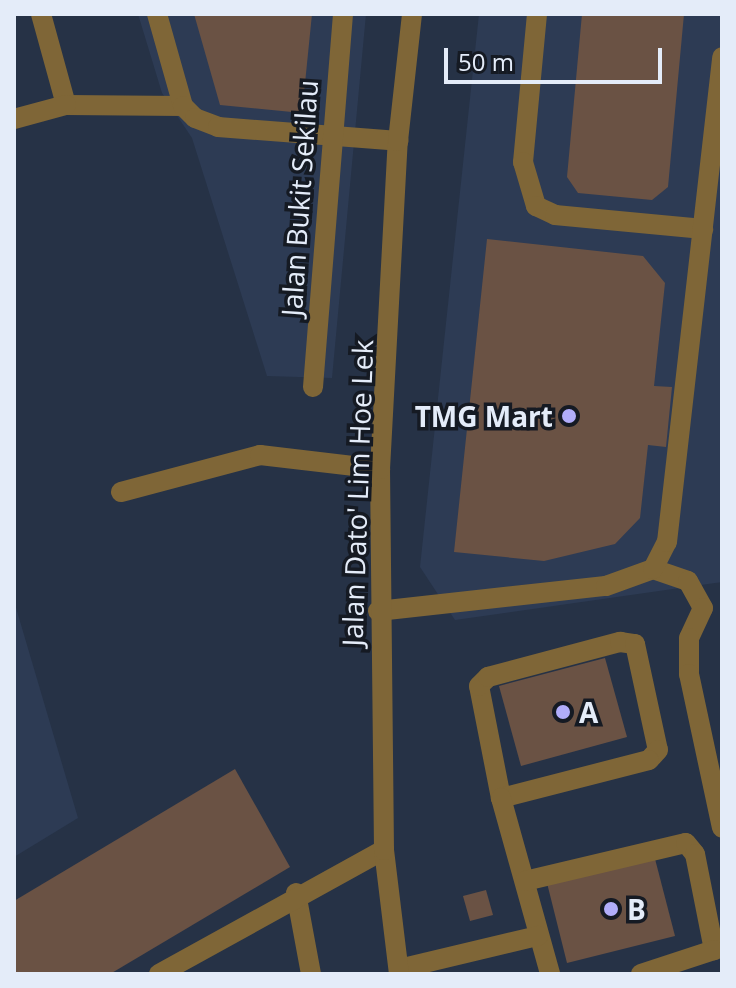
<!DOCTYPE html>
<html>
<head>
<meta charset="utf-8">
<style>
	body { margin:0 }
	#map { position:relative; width:736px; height:988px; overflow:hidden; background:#263246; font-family:"Open Sans",sans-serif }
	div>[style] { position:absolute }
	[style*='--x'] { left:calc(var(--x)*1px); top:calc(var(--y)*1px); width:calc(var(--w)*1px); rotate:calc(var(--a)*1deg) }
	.built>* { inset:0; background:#2d3b54 }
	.building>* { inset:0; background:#6a5244 }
	.minor>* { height:20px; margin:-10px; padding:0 10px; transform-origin:10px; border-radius:10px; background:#7f6637 }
	.dots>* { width:22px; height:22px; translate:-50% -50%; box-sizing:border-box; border:4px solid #151a23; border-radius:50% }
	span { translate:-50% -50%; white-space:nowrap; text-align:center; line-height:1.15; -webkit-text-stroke:7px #151a23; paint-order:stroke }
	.street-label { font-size:28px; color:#e4ecf9 }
	.poi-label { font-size:28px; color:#e4ecf9; font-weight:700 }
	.right { translate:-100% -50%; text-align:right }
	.left { translate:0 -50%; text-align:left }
	.frame { position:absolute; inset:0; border:16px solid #e4ecf9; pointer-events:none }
	.scale { position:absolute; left:444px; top:48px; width:218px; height:36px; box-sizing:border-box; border:4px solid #e4ecf9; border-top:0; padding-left:10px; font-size:24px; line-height:28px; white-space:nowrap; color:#e4ecf9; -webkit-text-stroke:6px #151a23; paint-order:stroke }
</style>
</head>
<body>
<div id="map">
	<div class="built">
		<div style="clip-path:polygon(138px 14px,366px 14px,332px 378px,267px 376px,192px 138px,162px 93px)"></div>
		<div style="clip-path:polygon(479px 14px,722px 14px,722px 582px,455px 620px,420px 567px)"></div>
		<div style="clip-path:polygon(14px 601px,78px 818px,14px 857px)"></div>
	</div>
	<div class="building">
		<div style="clip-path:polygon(194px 14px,312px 14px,302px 113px,220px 105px)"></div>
		<div style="clip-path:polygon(582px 14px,684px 14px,668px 187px,652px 200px,578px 193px,567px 177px)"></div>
		<div style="clip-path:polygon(487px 239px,643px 256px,665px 283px,654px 386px,672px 387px,666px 447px,648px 445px,640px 518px,615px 544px,544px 561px,454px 552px)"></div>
		<div style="clip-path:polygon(605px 658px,627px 737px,521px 766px,499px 686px)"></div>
		<div style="clip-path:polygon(235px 769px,290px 867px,110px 974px,14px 974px,14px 901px)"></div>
		<div style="clip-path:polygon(654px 855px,675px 936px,567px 963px,547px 883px)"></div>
		<div style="clip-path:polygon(486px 890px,493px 915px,470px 921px,463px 896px)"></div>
	</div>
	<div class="minor">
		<div style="--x:41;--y:14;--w:94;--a:74.6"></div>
		<div style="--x:66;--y:105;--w:117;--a:0.5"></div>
		<div style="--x:157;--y:14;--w:96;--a:74.2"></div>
		<div style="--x:183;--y:106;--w:17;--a:45"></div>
		<div style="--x:195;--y:118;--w:25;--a:21"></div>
		<div style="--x:218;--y:127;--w:181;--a:4.4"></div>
		<div style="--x:537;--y:14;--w:149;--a:95.4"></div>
		<div style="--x:523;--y:162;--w:46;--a:73.5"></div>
		<div style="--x:536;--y:206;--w:21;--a:25"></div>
		<div style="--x:555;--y:215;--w:149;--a:5.4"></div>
		<div style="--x:14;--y:119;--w:54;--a:-15.1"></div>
		<div style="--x:313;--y:387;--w:374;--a:-85.4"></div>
		<div style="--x:121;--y:492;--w:144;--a:-14.9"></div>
		<div style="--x:260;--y:455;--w:121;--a:6.7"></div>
		<div style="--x:653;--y:569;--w:37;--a:19"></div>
		<div style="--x:688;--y:581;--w:31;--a:61"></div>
		<div style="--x:703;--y:608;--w:33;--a:115"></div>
		<div style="--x:689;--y:638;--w:36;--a:90"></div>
		<div style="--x:689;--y:674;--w:157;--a:77.9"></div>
		<div style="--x:378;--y:611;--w:229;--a:-6.3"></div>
		<div style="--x:606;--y:586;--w:50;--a:-19.9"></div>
		<div style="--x:653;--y:569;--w:30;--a:-63"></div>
		<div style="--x:667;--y:542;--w:488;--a:-83.5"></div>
		<div style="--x:501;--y:798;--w:114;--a:-101.1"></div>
		<div style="--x:479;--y:686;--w:13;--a:-45"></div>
		<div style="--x:488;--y:677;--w:137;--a:-14.9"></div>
		<div style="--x:620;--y:642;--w:15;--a:8"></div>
		<div style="--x:635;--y:644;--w:108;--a:77.8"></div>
		<div style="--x:658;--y:750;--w:13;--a:132"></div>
		<div style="--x:649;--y:760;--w:153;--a:165.6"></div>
		<div style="--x:501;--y:798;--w:183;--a:74.4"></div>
		<div style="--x:525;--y:881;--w:165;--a:-13.3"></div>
		<div style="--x:686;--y:843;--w:14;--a:51"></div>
		<div style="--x:695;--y:854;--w:98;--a:78.8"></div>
		<div style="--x:714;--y:950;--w:77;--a:161.8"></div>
		<div style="--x:296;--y:893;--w:82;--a:79.5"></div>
		<div style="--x:399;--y:969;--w:143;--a:-13.4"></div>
		<div style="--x:159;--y:974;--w:257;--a:-28.9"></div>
		<div style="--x:399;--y:974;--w:125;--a:-96.9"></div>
		<div style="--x:384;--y:850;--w:381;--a:-90.6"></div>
		<div style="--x:380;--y:469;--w:328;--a:-86.9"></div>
		<div style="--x:398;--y:141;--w:128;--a:-83.7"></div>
	</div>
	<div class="dots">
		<div style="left:569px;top:416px;background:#b1adfa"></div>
		<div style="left:563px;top:712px;background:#b1adfa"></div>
		<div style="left:611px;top:909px;background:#b1adfa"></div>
	</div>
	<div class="street-label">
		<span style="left:299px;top:198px;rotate:-86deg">Jalan Bukit Sekilau</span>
		<span style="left:357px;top:493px;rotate:-88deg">Jalan Dato' Lim Hoe Lek</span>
	</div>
	<div class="poi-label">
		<span class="right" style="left:553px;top:416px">TMG Mart</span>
		<span class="left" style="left:579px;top:712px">A</span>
		<span class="left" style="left:627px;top:909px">B</span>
	</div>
	<div class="frame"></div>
	<div class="scale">50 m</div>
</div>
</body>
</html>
